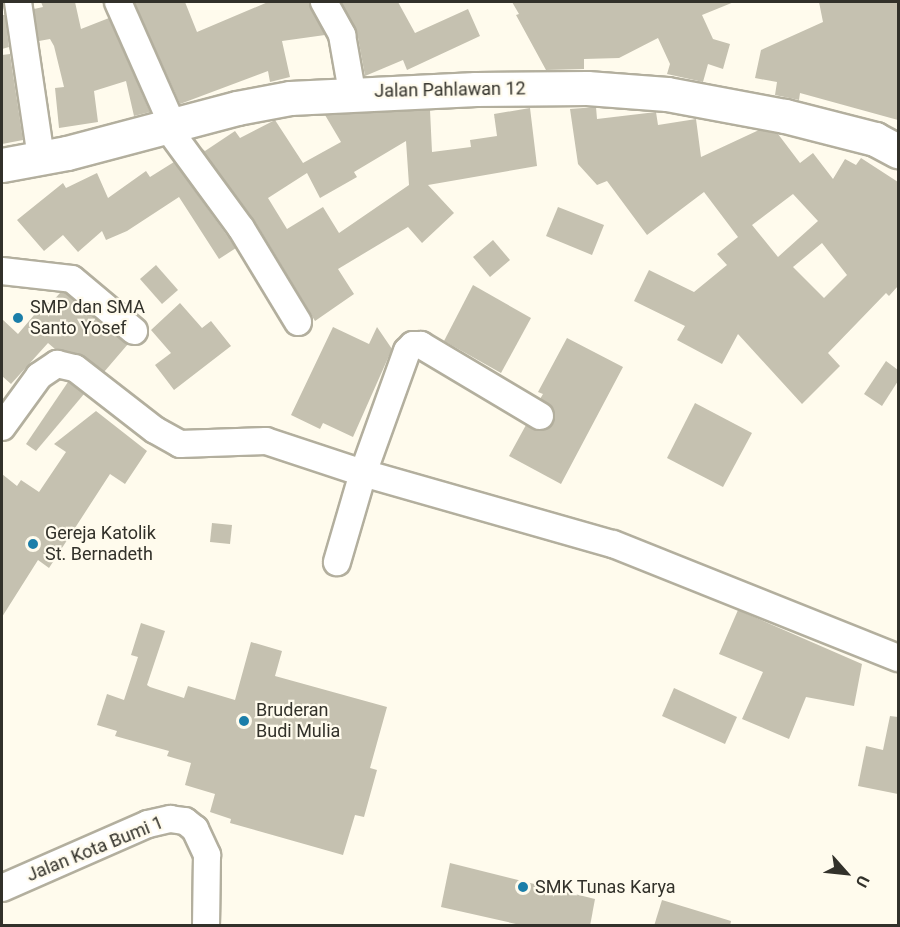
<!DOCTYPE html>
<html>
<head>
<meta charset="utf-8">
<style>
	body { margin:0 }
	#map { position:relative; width:900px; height:927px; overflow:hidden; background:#fffbed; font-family:Roboto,sans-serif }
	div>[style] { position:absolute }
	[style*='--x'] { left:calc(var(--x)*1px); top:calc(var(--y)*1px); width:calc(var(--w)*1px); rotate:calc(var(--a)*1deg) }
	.building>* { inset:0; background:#c5c1b0 }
	.roads { filter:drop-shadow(2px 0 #b3af9e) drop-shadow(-2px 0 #b3af9e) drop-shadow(0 2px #b3af9e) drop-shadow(0 -2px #b3af9e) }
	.minor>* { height:26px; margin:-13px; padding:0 13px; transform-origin:13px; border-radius:13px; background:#fff }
	.secondary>* { height:33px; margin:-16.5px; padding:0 16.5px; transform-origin:16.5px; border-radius:16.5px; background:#fff }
	.dots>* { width:16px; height:16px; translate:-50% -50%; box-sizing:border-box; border:3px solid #fffbed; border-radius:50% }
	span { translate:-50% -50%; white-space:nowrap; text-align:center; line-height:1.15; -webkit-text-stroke:4.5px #fffbed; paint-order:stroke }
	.street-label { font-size:18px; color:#32312a }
	.poi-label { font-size:18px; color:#32312a }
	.left { translate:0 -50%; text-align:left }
	.frame { position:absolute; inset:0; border:3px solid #32312a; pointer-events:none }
	.north { position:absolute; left:816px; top:843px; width:60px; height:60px; -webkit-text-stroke:4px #fffbed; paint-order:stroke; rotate:117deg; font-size:16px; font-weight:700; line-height:24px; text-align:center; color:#32312a }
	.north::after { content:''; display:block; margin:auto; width:21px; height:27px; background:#32312a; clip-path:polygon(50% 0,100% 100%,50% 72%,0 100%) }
</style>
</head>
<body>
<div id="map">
	<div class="building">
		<div style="clip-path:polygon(41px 2px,75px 2px,81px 29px,109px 18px,150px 112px,134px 116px,126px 81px,94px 91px,98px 122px,59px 128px,55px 88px,64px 87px,54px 46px,50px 39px,39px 41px,34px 9px,43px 7px)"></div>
		<div style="clip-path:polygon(134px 2px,185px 2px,197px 32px,268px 2px,309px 2px,325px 35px,282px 41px,290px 77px,270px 82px,268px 71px,180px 104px)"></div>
		<div style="clip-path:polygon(341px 2px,398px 2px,415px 33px,468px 9px,480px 36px,407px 70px,403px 60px,365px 76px,357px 32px)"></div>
		<div style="clip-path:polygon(512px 2px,734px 2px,702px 15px,713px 39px,730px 44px,723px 69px,708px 64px,703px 82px,667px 74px,670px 64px,658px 38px,619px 58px,584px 59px,584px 69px,546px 70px,516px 15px,519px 14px)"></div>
		<div style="clip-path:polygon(819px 2px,898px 2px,898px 120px,800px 93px,799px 100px,775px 95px,777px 82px,755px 78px,761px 50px,823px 22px)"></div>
		<div style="clip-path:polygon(2px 15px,5px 15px,9px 47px,2px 49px)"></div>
		<div style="clip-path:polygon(10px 54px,23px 140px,2px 144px,2px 55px)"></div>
		<div style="clip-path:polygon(evenodd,596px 107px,597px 119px,656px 112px,658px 125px,696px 119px,701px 157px,759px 130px,778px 134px,800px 163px,813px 153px,833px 179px,845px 159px,856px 165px,861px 158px,898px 182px,898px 286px,889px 296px,886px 293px,828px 353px,840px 366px,802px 404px,738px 334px,722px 364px,677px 340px,685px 326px,634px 301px,649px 270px,694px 292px,727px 265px,717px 254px,738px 237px,704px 192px,647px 235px,607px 181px,597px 185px,578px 164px,570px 109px,596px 107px,793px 194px,818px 221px,778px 257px,752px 225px,793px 194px,596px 107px,822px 243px,847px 275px,824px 298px,793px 267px,822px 243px)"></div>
		<div style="clip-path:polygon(evenodd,530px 108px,537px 166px,428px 185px,454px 213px,422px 243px,408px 227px,338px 269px,354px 294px,315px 321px,254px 220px,199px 146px,205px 151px,235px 131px,240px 138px,275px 120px,303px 163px,341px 142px,325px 115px,430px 110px,432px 152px,471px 147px,470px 140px,497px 136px,494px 114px,530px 108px,406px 141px,409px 185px,339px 233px,323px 207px,287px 229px,268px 198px,307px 173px,320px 198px,357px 177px,354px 172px,406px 141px)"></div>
		<div style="clip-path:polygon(174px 162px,236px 248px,219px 259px,179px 197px,127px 231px,106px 240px,102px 231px,78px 252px,63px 235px,44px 251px,17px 220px,63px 183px,66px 188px,97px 173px,108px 198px,146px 171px,150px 177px)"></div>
		<div style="clip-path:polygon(558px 207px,604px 225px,592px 255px,546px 236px)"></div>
		<div style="clip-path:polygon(493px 240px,510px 260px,490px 277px,473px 257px)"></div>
		<div style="clip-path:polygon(156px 265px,178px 290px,162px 304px,140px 279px)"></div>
		<div style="clip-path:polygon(473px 285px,531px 318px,501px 373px,444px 341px)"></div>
		<div style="clip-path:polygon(60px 293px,66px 293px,128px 344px,104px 372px,84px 356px,55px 349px,48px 343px,11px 384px,2px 376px,2px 319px,18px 334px,46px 301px,50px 304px)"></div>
		<div style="clip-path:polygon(180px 303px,202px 328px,211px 321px,231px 346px,174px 390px,155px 365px,171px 353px,151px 330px)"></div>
		<div style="clip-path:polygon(333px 327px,369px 344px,377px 327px,392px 349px,353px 437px,323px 423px,320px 429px,291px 415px)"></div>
		<div style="clip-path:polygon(567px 338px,623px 367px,561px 484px,509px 456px,526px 425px,540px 431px,553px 423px,553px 409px,540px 399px,543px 394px,538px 392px)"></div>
		<div style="clip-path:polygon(886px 361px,898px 370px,898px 381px,882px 406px,864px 394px)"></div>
		<div style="clip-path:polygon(68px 382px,84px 394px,36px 451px,26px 444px)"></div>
		<div style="clip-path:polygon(695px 403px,752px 433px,723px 487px,667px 458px)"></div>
		<div style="clip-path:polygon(96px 411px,147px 451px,125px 484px,110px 474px,49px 568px,38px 560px,2px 617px,2px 474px,17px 486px,21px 480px,39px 492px,66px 452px,54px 444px)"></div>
		<div style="clip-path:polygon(212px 523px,232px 525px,230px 544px,210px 542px)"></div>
		<div style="clip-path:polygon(738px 610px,862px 664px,854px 706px,806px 697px,789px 739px,742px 719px,763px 672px,719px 654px)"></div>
		<div style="clip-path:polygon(141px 623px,165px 631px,147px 685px,150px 687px,184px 698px,188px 686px,235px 700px,251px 642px,282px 651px,275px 676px,387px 707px,370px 768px,377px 770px,364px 817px,355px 815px,343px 855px,230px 823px,231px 819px,210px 812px,215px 794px,185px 785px,191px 763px,167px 756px,169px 751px,115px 736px,117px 731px,97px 725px,107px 694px,124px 700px,138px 657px,131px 655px)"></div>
		<div style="clip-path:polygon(674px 688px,737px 717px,725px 744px,662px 716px)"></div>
		<div style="clip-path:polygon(890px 716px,898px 717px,898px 794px,858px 786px,866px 746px,883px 750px)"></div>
		<div style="clip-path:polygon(450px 863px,595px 899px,590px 926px,525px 926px,441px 907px)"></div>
		<div style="clip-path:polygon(662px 900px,731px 921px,730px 926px,654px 926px)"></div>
	</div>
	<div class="roads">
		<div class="minor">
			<div style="--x:18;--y:2;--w:158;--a:81.6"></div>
			<div style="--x:118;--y:2;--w:136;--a:66.1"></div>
			<div style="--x:324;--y:2;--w:38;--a:61"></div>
			<div style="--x:342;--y:35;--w:58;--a:80"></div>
			<div style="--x:167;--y:127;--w:125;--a:53.8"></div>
			<div style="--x:241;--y:228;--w:110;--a:58.8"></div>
			<div style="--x:2;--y:271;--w:70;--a:6.5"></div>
			<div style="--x:72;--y:279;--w:81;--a:40"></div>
			<div style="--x:540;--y:416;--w:139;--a:-149.2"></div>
			<div style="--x:421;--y:345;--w:8;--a:180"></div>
			<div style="--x:413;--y:345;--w:8;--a:135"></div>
			<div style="--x:407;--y:351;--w:130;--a:109.8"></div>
			<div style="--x:363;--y:473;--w:260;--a:15.9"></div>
			<div style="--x:613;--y:544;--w:307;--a:21.8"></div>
			<div style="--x:2;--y:427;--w:63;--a:-54"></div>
			<div style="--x:39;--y:376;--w:22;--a:-34"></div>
			<div style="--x:57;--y:364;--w:18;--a:13"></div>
			<div style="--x:75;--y:368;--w:101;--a:37.8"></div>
			<div style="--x:155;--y:430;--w:29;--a:29"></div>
			<div style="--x:180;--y:444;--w:86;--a:-2"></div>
			<div style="--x:266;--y:441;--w:102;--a:18.3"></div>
			<div style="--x:363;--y:473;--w:93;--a:106.3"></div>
			<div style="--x:2;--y:888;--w:159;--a:-23.7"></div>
			<div style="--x:148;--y:824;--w:23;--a:-13"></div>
			<div style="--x:170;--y:819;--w:15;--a:8"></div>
			<div style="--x:185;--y:821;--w:13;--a:39"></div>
			<div style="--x:195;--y:829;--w:29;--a:65"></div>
			<div style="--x:207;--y:855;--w:71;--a:90.8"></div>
		</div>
		<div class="secondary">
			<div style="--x:2;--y:165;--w:66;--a:-10.5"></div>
			<div style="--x:67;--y:153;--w:176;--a:-14.8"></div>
			<div style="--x:237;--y:108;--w:54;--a:-10.7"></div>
			<div style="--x:290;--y:98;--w:186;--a:-2.8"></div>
			<div style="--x:476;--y:89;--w:111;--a:-0.5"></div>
			<div style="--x:587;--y:88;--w:80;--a:4.3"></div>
			<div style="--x:667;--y:94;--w:120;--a:10.6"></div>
			<div style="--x:785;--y:116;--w:93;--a:14.3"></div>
			<div style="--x:875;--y:139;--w:26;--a:28"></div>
		</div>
	</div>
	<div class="dots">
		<div style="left:18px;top:318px;background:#1b7ea9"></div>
		<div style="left:33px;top:544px;background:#1b7ea9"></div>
		<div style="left:244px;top:721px;background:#1b7ea9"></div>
		<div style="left:523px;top:887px;background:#1b7ea9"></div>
	</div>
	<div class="street-label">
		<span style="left:450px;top:90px;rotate:-1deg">Jalan Pahlawan 12</span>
		<span style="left:95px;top:849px;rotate:-22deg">Jalan Kota Bumi 1</span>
	</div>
	<div class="poi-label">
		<span class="left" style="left:30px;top:318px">SMP dan SMA<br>Santo Yosef</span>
		<span class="left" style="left:45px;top:544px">Gereja Katolik<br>St. Bernadeth</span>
		<span class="left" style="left:256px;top:721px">Bruderan<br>Budi Mulia</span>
		<span class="left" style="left:535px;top:887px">SMK Tunas Karya</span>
	</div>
	<div class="frame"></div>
	<div class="north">U</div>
</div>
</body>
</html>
